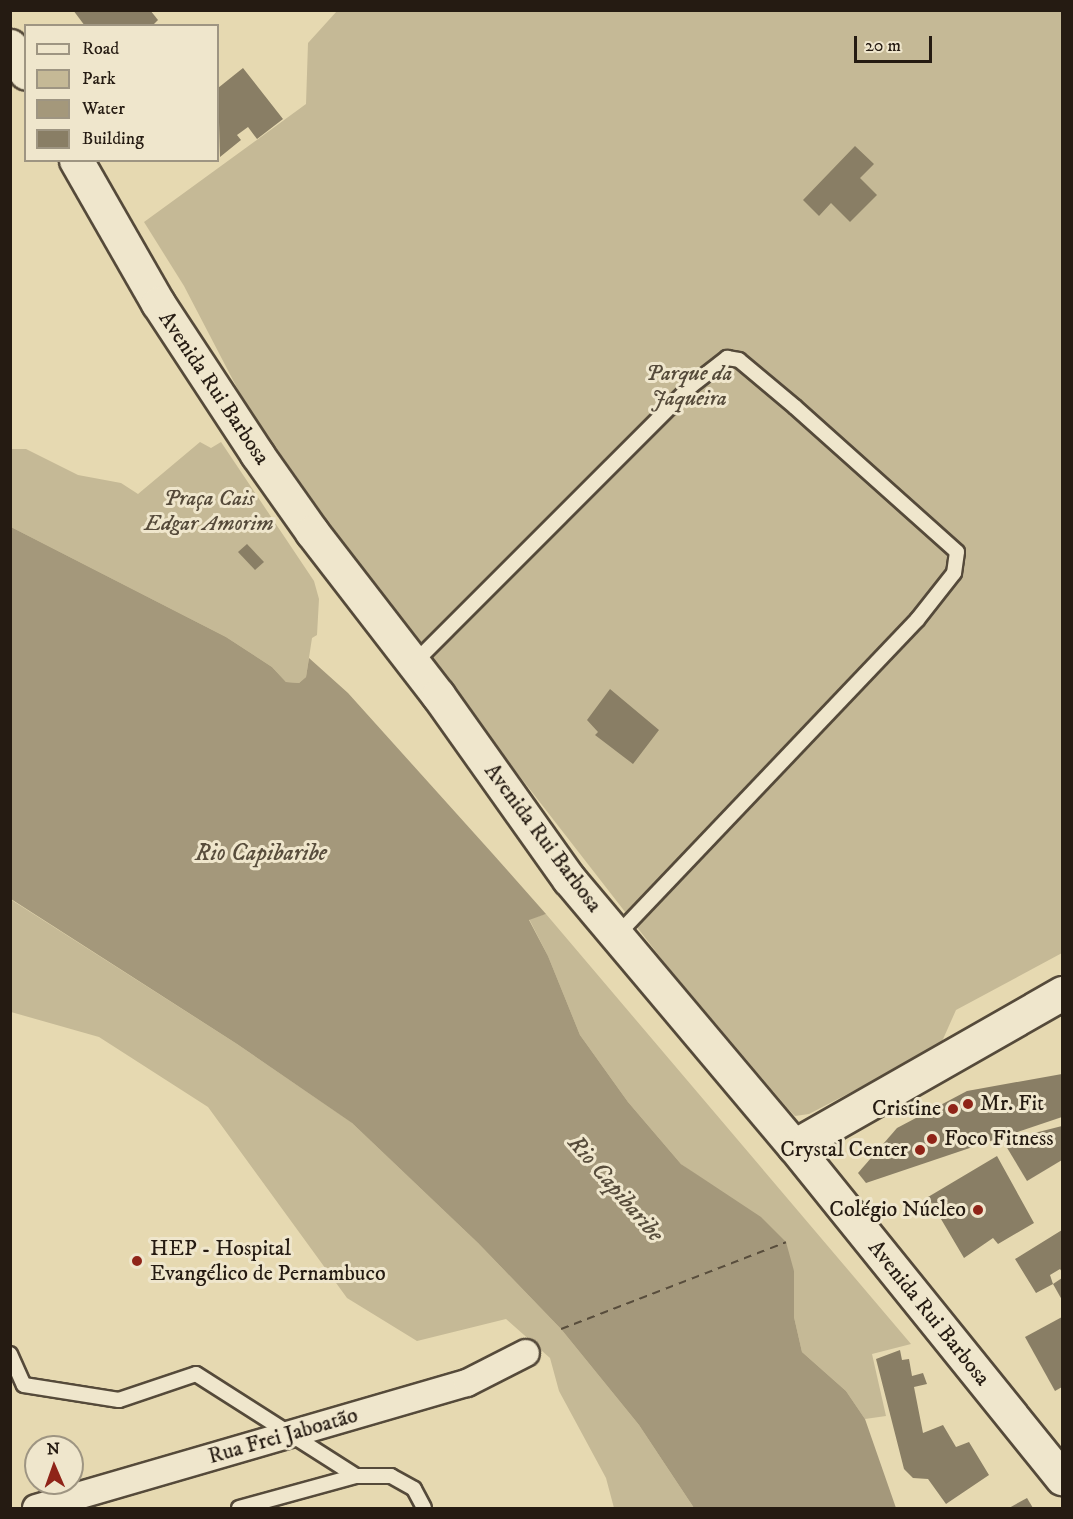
<!DOCTYPE html>
<html>
<head>
<meta charset="utf-8">
<style>
	body { margin:0 }
	#map { position:relative; width:1073px; height:1519px; overflow:hidden; background:#e6d9b1; font-family:"IM FELL DW Pica",serif }
	div>[style] { position:absolute }
	[style*='--x'] { left:calc(var(--x)*1px); top:calc(var(--y)*1px); width:calc(var(--w)*1px); rotate:calc(var(--a)*1deg) }
	.green>* { inset:0; background:#c5b996 }
	.water>* { inset:0; background:#a4987b }
	.ferry>* { height:1.5px; margin-top:-0.75px; transform-origin:0; background:repeating-linear-gradient(90deg,#584d3c 0 8px,transparent 0 14px) }
	.building>* { inset:0; background:#897e65 }
	.roads { filter:drop-shadow(2px 0 #554a3a) drop-shadow(-2px 0 #554a3a) drop-shadow(0 2px #554a3a) drop-shadow(0 -2px #554a3a) }
	.lane>* { height:14px; margin:-7px; padding:0 7px; transform-origin:7px; border-radius:7px; background:#efe6cc }
	.street>* { height:26px; margin:-13px; padding:0 13px; transform-origin:13px; border-radius:13px; background:#efe6cc }
	.secondary>* { height:33px; margin:-16.5px; padding:0 16.5px; transform-origin:16.5px; border-radius:16.5px; background:#efe6cc }
	.dots>* { width:16px; height:16px; translate:-50% -50%; box-sizing:border-box; border:3px solid #efe6cc; border-radius:50% }
	span { translate:-50% -50%; white-space:nowrap; text-align:center; line-height:1.15; -webkit-text-stroke:6px #efe6cc; paint-order:stroke }
	.park-label { font-size:22px; color:#554a3a; font-style:italic }
	.street-label { font-size:22px; color:#251b12 }
	.poi-label { font-size:22px; color:#251b12 }
	.left { translate:0 -50%; text-align:left }
	.right { translate:-100% -50%; text-align:right }
	.water-label { font-size:24px; color:#584d3c; font-style:italic }
	.frame { position:absolute; inset:0; border:12px solid #251b12; pointer-events:none }
	.legend { position:absolute; left:24px; top:24px; width:195px; height:138px; box-sizing:border-box; background:#efe6cc; border:2px solid #9e9582; margin:0; padding:8px 10px; list-style:none; font-size:18px; color:#251b12 }
	.legend li { display:flex; align-items:center; gap:12px; height:30px }
	.legend b { width:30px; border:2px solid #9e9582 }
	.north { position:absolute; left:24px; top:1435px; width:60px; height:60px; box-sizing:border-box; background:#efe6cc; border:2px solid #9e9582; border-radius:50%; rotate:358deg; font-size:16px; font-weight:700; line-height:24px; text-align:center; color:#251b12 }
	.north::after { content:''; display:block; margin:auto; width:21px; height:27px; background:#8f2418; clip-path:polygon(50% 0,100% 100%,50% 72%,0 100%) }
	.scale { position:absolute; left:854px; top:36px; width:78px; height:27px; box-sizing:border-box; border:3px solid #251b12; border-top:0; padding-left:8px; font-size:18px; line-height:21px; white-space:nowrap; color:#251b12; -webkit-text-stroke:4px #efe6cc; paint-order:stroke }
</style>
</head>
<body>
<div id="map">
	<div class="green">
		<div style="clip-path:polygon(337px 11px,1062px 11px,1062px 953px,956px 1010px,940px 1046px,809px 1114px,795px 1116px,790px 1111px,664px 962px,392px 612px,247px 407px,184px 286px,144px 222px,306px 104px,308px 43px)"></div>
		<div style="clip-path:polygon(200px 442px,211px 448px,221px 442px,314px 581px,319px 599px,317px 635px,312px 638px,306px 677px,299px 683px,286px 682px,272px 667px,226px 637px,11px 527px,10px 449px,26px 449px,78px 475px,121px 483px,138px 494px)"></div>
		<div style="clip-path:polygon(10px 899px,237px 1044px,351px 1122px,478px 1243px,561px 1329px,639px 1425px,694px 1508px,614px 1508px,606px 1478px,559px 1391px,550px 1358px,506px 1319px,417px 1341px,347px 1298px,208px 1107px,99px 1037px,11px 1012px)"></div>
		<div style="clip-path:polygon(546px 914px,911px 1344px,872px 1354px,886px 1416px,865px 1419px,846px 1391px,802px 1352px,794px 1317px,794px 1271px,719px 1191px,681px 1164px,628px 1102px,580px 1035px,548px 956px,529px 919px)"></div>
	</div>
	<div class="water">
		<div style="clip-path:polygon(11px 527px,226px 637px,272px 667px,286px 682px,299px 683px,306px 677px,309px 658px,348px 693px,492px 853px,546px 914px,529px 920px,548px 956px,580px 1035px,628px 1102px,681px 1164px,761px 1217px,786px 1242px,794px 1271px,794px 1317px,802px 1352px,846px 1391px,865px 1419px,896px 1508px,694px 1508px,639px 1425px,561px 1329px,478px 1243px,352px 1123px,237px 1044px,11px 899px)"></div>
	</div>
	<div class="ferry">
		<div style="--x:561;--y:1329;--w:241;--a:-21.1"></div>
	</div>
	<div class="building">
		<div style="clip-path:polygon(73px 10px,150px 10px,158px 20px,152px 26px,85px 26px)"></div>
		<div style="clip-path:polygon(243px 68px,283px 119px,257px 139px,248px 127px,237px 135px,241px 140px,220px 157px,218px 88px)"></div>
		<div style="clip-path:polygon(855px 146px,874px 164px,860px 178px,877px 195px,850px 222px,831px 203px,819px 216px,803px 200px)"></div>
		<div style="clip-path:polygon(247px 544px,264px 562px,255px 570px,238px 552px)"></div>
		<div style="clip-path:polygon(610px 689px,659px 730px,633px 764px,595px 735px,598px 732px,587px 720px)"></div>
		<div style="clip-path:polygon(1062px 1074px,1062px 1117px,866px 1183px,858px 1173px,897px 1128px,967px 1091px)"></div>
		<div style="clip-path:polygon(1062px 1126px,1062px 1160px,1027px 1181px,1003px 1141px)"></div>
		<div style="clip-path:polygon(997px 1156px,1034px 1223px,998px 1244px,993px 1238px,964px 1258px,928px 1197px)"></div>
		<div style="clip-path:polygon(1062px 1230px,1062px 1272px,1060px 1269px,1050px 1275px,1053px 1284px,1036px 1293px,1015px 1259px)"></div>
		<div style="clip-path:polygon(1062px 1278px,1062px 1300px,1053px 1284px)"></div>
		<div style="clip-path:polygon(1062px 1317px,1062px 1387px,1055px 1391px,1025px 1337px)"></div>
		<div style="clip-path:polygon(900px 1350px,902px 1360px,909px 1359px,912px 1376px,923px 1373px,927px 1384px,914px 1387px,923px 1433px,943px 1425px,956px 1447px,969px 1442px,989px 1475px,946px 1504px,928px 1479px,913px 1478px,904px 1469px,876px 1359px)"></div>
		<div style="clip-path:polygon(1027px 1498px,1033px 1508px,1009px 1508px)"></div>
	</div>
	<div class="roads">
		<div class="lane">
			<div style="--x:414;--y:663;--w:392;--a:-45"></div>
			<div style="--x:691;--y:386;--w:46;--a:-37.9"></div>
			<div style="--x:727;--y:358;--w:12;--a:9"></div>
			<div style="--x:739;--y:360;--w:73;--a:40"></div>
			<div style="--x:795;--y:407;--w:217;--a:41.8"></div>
			<div style="--x:957;--y:552;--w:21;--a:98"></div>
			<div style="--x:954;--y:573;--w:60;--a:128.2"></div>
			<div style="--x:917;--y:620;--w:435;--a:133.6"></div>
			<div style="--x:10;--y:1354;--w:34;--a:66"></div>
			<div style="--x:24;--y:1385;--w:96;--a:9"></div>
			<div style="--x:119;--y:1400;--w:81;--a:-18.7"></div>
			<div style="--x:196;--y:1374;--w:190;--a:32.5"></div>
			<div style="--x:239;--y:1508;--w:121;--a:-15.3"></div>
			<div style="--x:356;--y:1476;--w:35;--a:0"></div>
			<div style="--x:391;--y:1476;--w:26;--a:29"></div>
			<div style="--x:414;--y:1489;--w:21;--a:62"></div>
		</div>
		<div class="street">
			<div style="--x:36;--y:1508;--w:449;--a:-16.2"></div>
			<div style="--x:467;--y:1383;--w:66;--a:-27"></div>
		</div>
		<div class="secondary">
			<div style="--x:10;--y:46;--w:31;--a:59"></div>
			<div style="--x:76;--y:160;--w:165;--a:60.2"></div>
			<div style="--x:158;--y:303;--w:181;--a:56.7"></div>
			<div style="--x:257;--y:454;--w:95;--a:54.8"></div>
			<div style="--x:312;--y:532;--w:206;--a:52.3"></div>
			<div style="--x:438;--y:695;--w:226;--a:54.6"></div>
			<div style="--x:569;--y:879;--w:349;--a:49.9"></div>
			<div style="--x:794;--y:1146;--w:427;--a:51.1"></div>
			<div style="--x:794;--y:1146;--w:309;--a:-29.7"></div>
		</div>
	</div>
	<div class="dots">
		<div style="left:968px;top:1104px;background:#8f2418"></div>
		<div style="left:953px;top:1109px;background:#8f2418"></div>
		<div style="left:932px;top:1139px;background:#8f2418"></div>
		<div style="left:920px;top:1150px;background:#8f2418"></div>
		<div style="left:978px;top:1210px;background:#8f2418"></div>
		<div style="left:137px;top:1261px;background:#8f2418"></div>
	</div>
	<div class="park-label">
		<span style="left:689px;top:386px">Parque da<br>Jaqueira</span>
		<span style="left:209px;top:511px">Praça Cais<br>Edgar Amorim</span>
	</div>
	<div class="street-label">
		<span style="left:214px;top:388px;rotate:56deg">Avenida Rui Barbosa</span>
		<span style="left:543px;top:838px;rotate:53deg">Avenida Rui Barbosa</span>
		<span style="left:929px;top:1313px;rotate:51deg">Avenida Rui Barbosa</span>
		<span style="left:283px;top:1436px;rotate:-16deg">Rua Frei Jaboatão</span>
	</div>
	<div class="poi-label">
		<span class="left" style="left:980px;top:1104px">Mr. Fit</span>
		<span class="right" style="left:941px;top:1109px">Cristine</span>
		<span class="left" style="left:944px;top:1139px">Foco Fitness</span>
		<span class="right" style="left:908px;top:1150px">Crystal Center</span>
		<span class="right" style="left:966px;top:1210px">Colégio Núcleo</span>
		<span class="left" style="left:150px;top:1261px">HEP - Hospital<br>Evangélico de Pernambuco</span>
	</div>
	<div class="water-label">
		<span style="left:261px;top:854px">Rio Capibaribe</span>
		<span style="left:615px;top:1189px;rotate:49deg">Rio Capibaribe</span>
	</div>
	<div class="frame"></div>
	<ul class="legend">
	<li><b style="height:8px;background:#efe6cc"></b>Road</li>
	<li><b style="height:16px;background:#c5b996"></b>Park</li>
	<li><b style="height:16px;background:#a4987b"></b>Water</li>
	<li><b style="height:16px;background:#897e65"></b>Building</li>
	</ul>
	<div class="north">N</div>
	<div class="scale">20 m</div>
</div>
</body>
</html>
